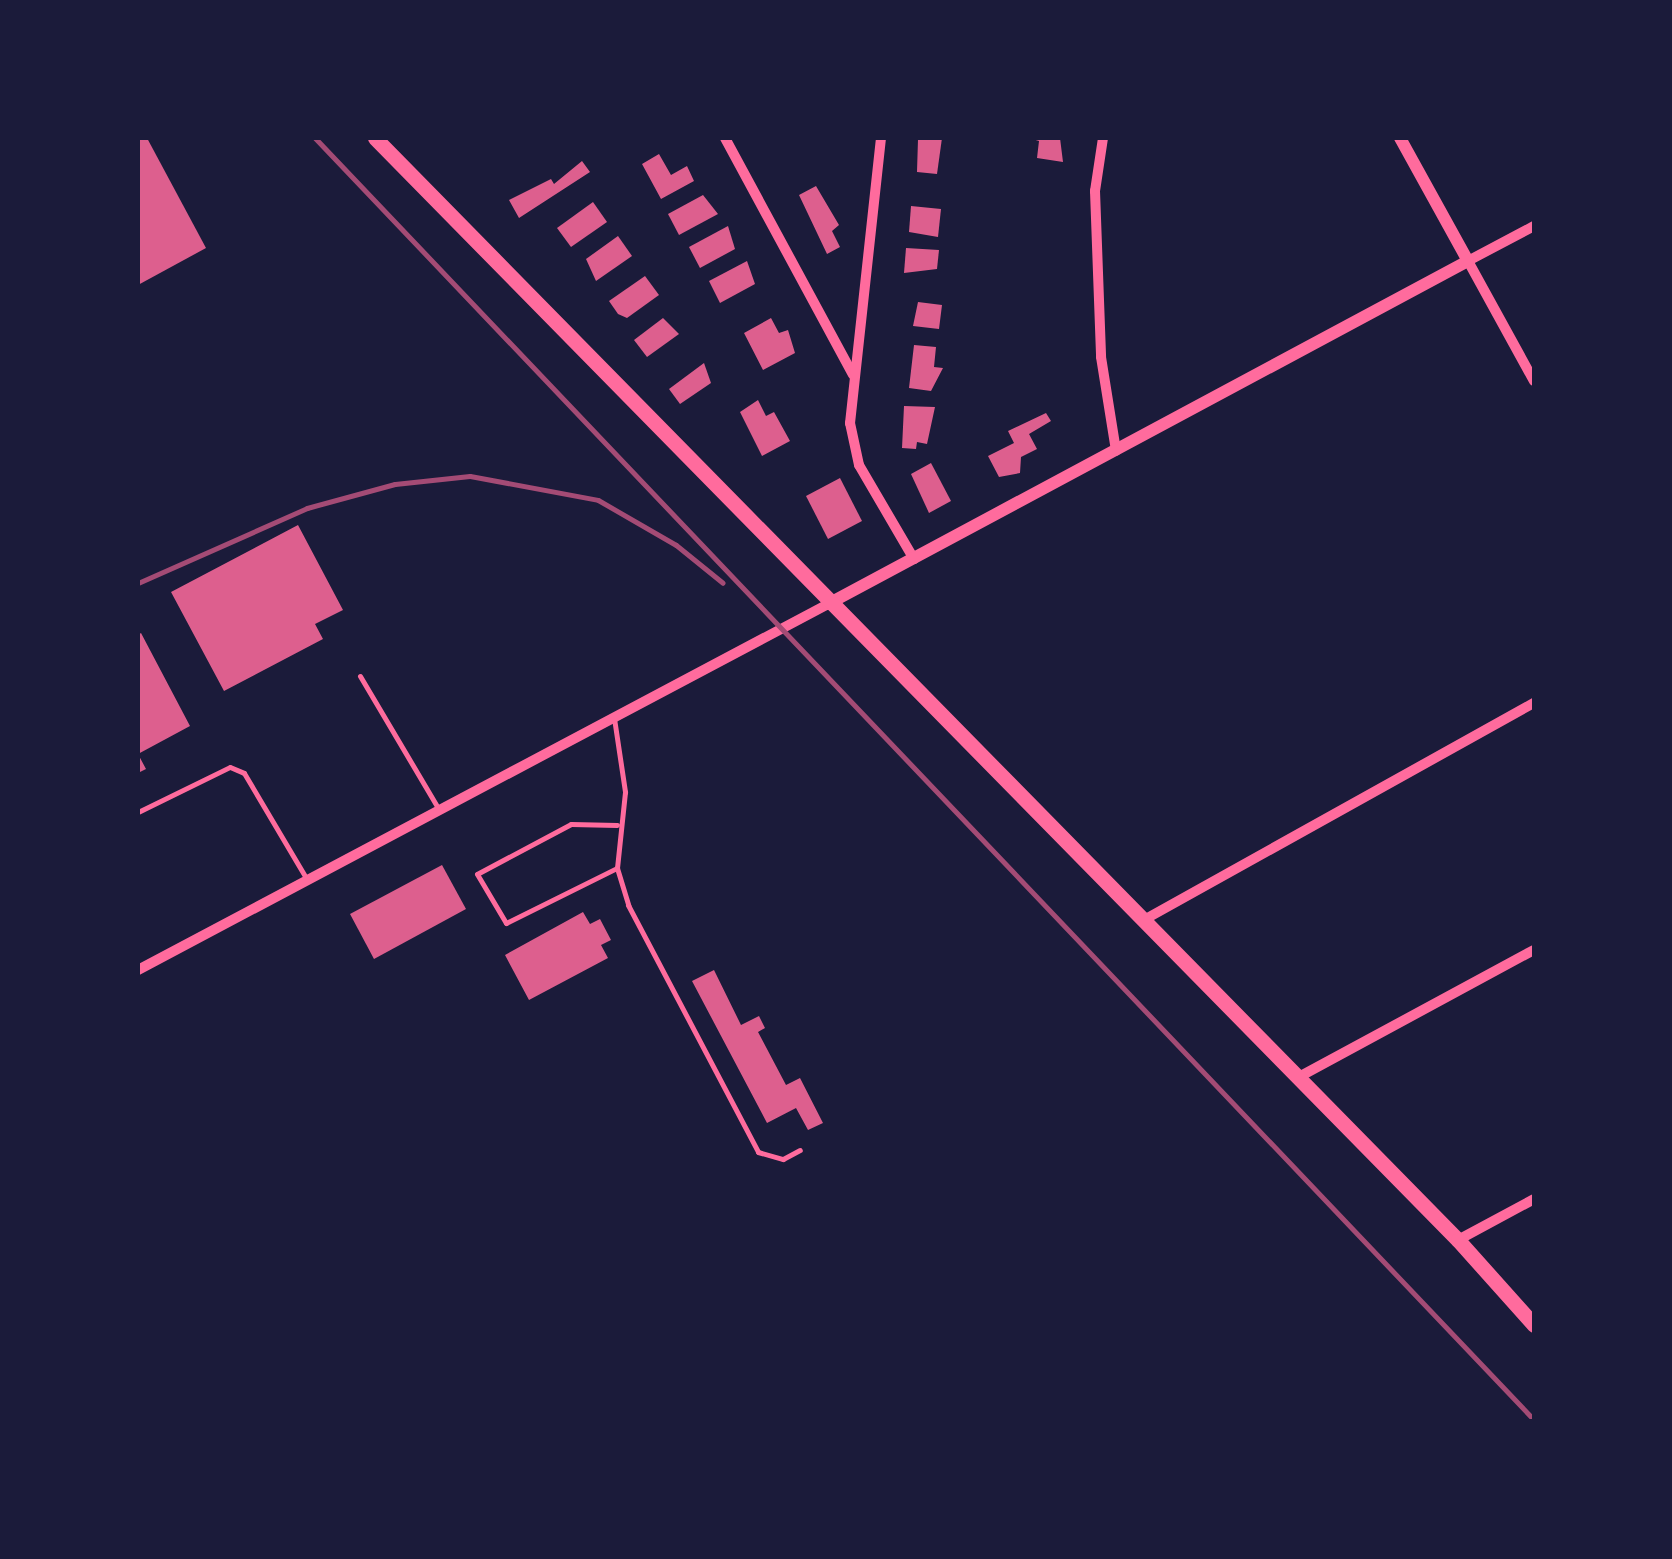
<!DOCTYPE html>
<html>
<head>
<meta charset="utf-8">
<style>
	body { margin:0 }
	#map { position:relative; width:1672px; height:1559px; overflow:hidden; background:#1b1b3a; font-family:Roboto,sans-serif }
	div>[style] { position:absolute }
	[style*='--x'] { left:calc(var(--x)*1px); top:calc(var(--y)*1px); width:calc(var(--w)*1px); rotate:calc(var(--a)*1deg) }
	.building>* { inset:0; background:#dd5f8e }
	.service>* { height:5px; margin:-2.5px; padding:0 2.5px; transform-origin:2.5px; border-radius:2.5px; background:#ff6b9d }
	.minor>* { height:10px; margin:-5px; padding:0 5px; transform-origin:5px; border-radius:5px; background:#ff6b9d }
	.tertiary>* { height:12px; margin:-6px; padding:0 6px; transform-origin:6px; border-radius:6px; background:#ff6b9d }
	.primary>* { height:15px; margin:-7.5px; padding:0 7.5px; transform-origin:7.5px; border-radius:7.5px; background:#ff6b9d }
	.rail>* { height:5px; margin:-2.5px; padding:0 2.5px; transform-origin:2.5px; border-radius:2.5px; background:#a44b75 }
	span { translate:-50% -50%; white-space:nowrap; text-align:center; line-height:1.15; -webkit-text-stroke:10px #1b1b3a; paint-order:stroke }
	.frame { position:absolute; inset:0; border:140px solid #1b1b3a; pointer-events:none }
</style>
</head>
<body>
<div id="map">
	<div class="building">
		<div style="clip-path:polygon(138px 138px,147px 138px,206px 248px,138px 285px)"></div>
		<div style="clip-path:polygon(935px 138px,942px 138px,937px 174px,917px 172px,918px 139px)"></div>
		<div style="clip-path:polygon(1029px 138px,1060px 138px,1063px 162px,1037px 158px,1039px 141px)"></div>
		<div style="clip-path:polygon(659px 154px,671px 175px,687px 166px,694px 181px,661px 199px,642px 164px)"></div>
		<div style="clip-path:polygon(582px 161px,590px 172px,519px 218px,509px 200px,551px 179px,554px 184px)"></div>
		<div style="clip-path:polygon(816px 186px,839px 225px,832px 231px,840px 247px,827px 254px,799px 195px)"></div>
		<div style="clip-path:polygon(703px 195px,718px 214px,679px 235px,668px 214px)"></div>
		<div style="clip-path:polygon(593px 202px,607px 222px,571px 247px,557px 228px)"></div>
		<div style="clip-path:polygon(911px 206px,941px 209px,938px 237px,909px 232px)"></div>
		<div style="clip-path:polygon(728px 226px,735px 249px,700px 268px,689px 247px)"></div>
		<div style="clip-path:polygon(618px 236px,632px 256px,596px 281px,586px 259px)"></div>
		<div style="clip-path:polygon(906px 248px,939px 250px,937px 269px,904px 273px)"></div>
		<div style="clip-path:polygon(747px 261px,755px 284px,720px 303px,709px 281px)"></div>
		<div style="clip-path:polygon(645px 276px,659px 295px,627px 318px,618px 314px,609px 301px)"></div>
		<div style="clip-path:polygon(918px 302px,942px 305px,939px 329px,913px 326px)"></div>
		<div style="clip-path:polygon(663px 318px,679px 334px,647px 357px,634px 340px)"></div>
		<div style="clip-path:polygon(771px 318px,779px 333px,788px 330px,795px 353px,763px 370px,744px 333px)"></div>
		<div style="clip-path:polygon(914px 345px,936px 347px,934px 367px,943px 368px,931px 391px,909px 388px)"></div>
		<div style="clip-path:polygon(704px 363px,711px 383px,680px 404px,669px 389px)"></div>
		<div style="clip-path:polygon(758px 400px,766px 416px,774px 412px,790px 441px,762px 456px,740px 412px)"></div>
		<div style="clip-path:polygon(904px 406px,935px 407px,927px 444px,917px 442px,916px 449px,902px 448px)"></div>
		<div style="clip-path:polygon(1046px 413px,1051px 421px,1029px 434px,1037px 449px,1021px 457px,1020px 473px,999px 477px,988px 456px,1014px 443px,1008px 431px)"></div>
		<div style="clip-path:polygon(931px 463px,951px 501px,929px 513px,911px 474px)"></div>
		<div style="clip-path:polygon(840px 478px,862px 521px,828px 539px,806px 496px)"></div>
		<div style="clip-path:polygon(298px 525px,343px 610px,315px 624px,323px 639px,224px 691px,171px 592px)"></div>
		<div style="clip-path:polygon(141px 633px,190px 726px,138px 754px,146px 769px,138px 773px,138px 635px)"></div>
		<div style="clip-path:polygon(442px 865px,466px 909px,374px 959px,350px 914px)"></div>
		<div style="clip-path:polygon(583px 912px,590px 924px,600px 919px,611px 940px,601px 945px,608px 958px,529px 1000px,505px 955px)"></div>
		<div style="clip-path:polygon(714px 970px,741px 1025px,759px 1016px,765px 1028px,758px 1032px,786px 1085px,800px 1078px,823px 1123px,808px 1130px,796px 1108px,767px 1123px,692px 981px)"></div>
	</div>
	<div class="service">
		<div style="--x:360;--y:676;--w:153;--a:59.4"></div>
		<div style="--x:614;--y:718;--w:75;--a:81.5"></div>
		<div style="--x:625;--y:792;--w:76;--a:96"></div>
		<div style="--x:617;--y:868;--w:39;--a:73"></div>
		<div style="--x:628;--y:905;--w:279;--a:62.2"></div>
		<div style="--x:758;--y:1152;--w:26;--a:16"></div>
		<div style="--x:783;--y:1159;--w:19;--a:-28"></div>
		<div style="--x:138;--y:812;--w:102;--a:-26.1"></div>
		<div style="--x:230;--y:767;--w:15;--a:23"></div>
		<div style="--x:244;--y:773;--w:122;--a:59.4"></div>
		<div style="--x:617;--y:825;--w:46;--a:-178.8"></div>
		<div style="--x:571;--y:824;--w:106;--a:152"></div>
		<div style="--x:477;--y:874;--w:57;--a:59.4"></div>
		<div style="--x:506;--y:923;--w:124;--a:-26.4"></div>
	</div>
	<div class="minor">
		<div style="--x:725;--y:138;--w:269;--a:61.6"></div>
		<div style="--x:881;--y:138;--w:287;--a:96.2"></div>
		<div style="--x:850;--y:423;--w:43;--a:77.9"></div>
		<div style="--x:859;--y:465;--w:109;--a:59.7"></div>
		<div style="--x:1103;--y:138;--w:54;--a:98.6"></div>
		<div style="--x:1095;--y:191;--w:166;--a:87.9"></div>
		<div style="--x:1101;--y:357;--w:95;--a:80.9"></div>
		<div style="--x:1534;--y:226;--w:75;--a:152.1"></div>
		<div style="--x:1468;--y:261;--w:137;--a:61.2"></div>
		<div style="--x:1142;--y:921;--w:449;--a:-29.1"></div>
		<div style="--x:138;--y:970;--w:781;--a:-27.94"></div>
		<div style="--x:1297;--y:1078;--w:269;--a:-28.4"></div>
		<div style="--x:1458;--y:1240;--w:86;--a:-28.3"></div>
	</div>
	<div class="tertiary">
		<div style="--x:828;--y:604;--w:726;--a:-28.19"></div>
		<div style="--x:1468;--y:261;--w:141;--a:-118.9"></div>
	</div>
	<div class="primary">
		<div style="--x:375;--y:138;--w:1545;--a:45.5"></div>
		<div style="--x:1458;--y:1240;--w:114;--a:48.2"></div>
	</div>
	<div class="rail">
		<div style="--x:315;--y:138;--w:1769;--a:46.44"></div>
		<div style="--x:138;--y:583;--w:185;--a:-23.9"></div>
		<div style="--x:307;--y:508;--w:91;--a:-15.3"></div>
		<div style="--x:395;--y:484;--w:75;--a:-6.1"></div>
		<div style="--x:470;--y:476;--w:130;--a:10.6"></div>
		<div style="--x:598;--y:500;--w:90;--a:30"></div>
		<div style="--x:676;--y:545;--w:60;--a:39"></div>
	</div>
	<div class="frame"></div>
</div>
</body>
</html>
